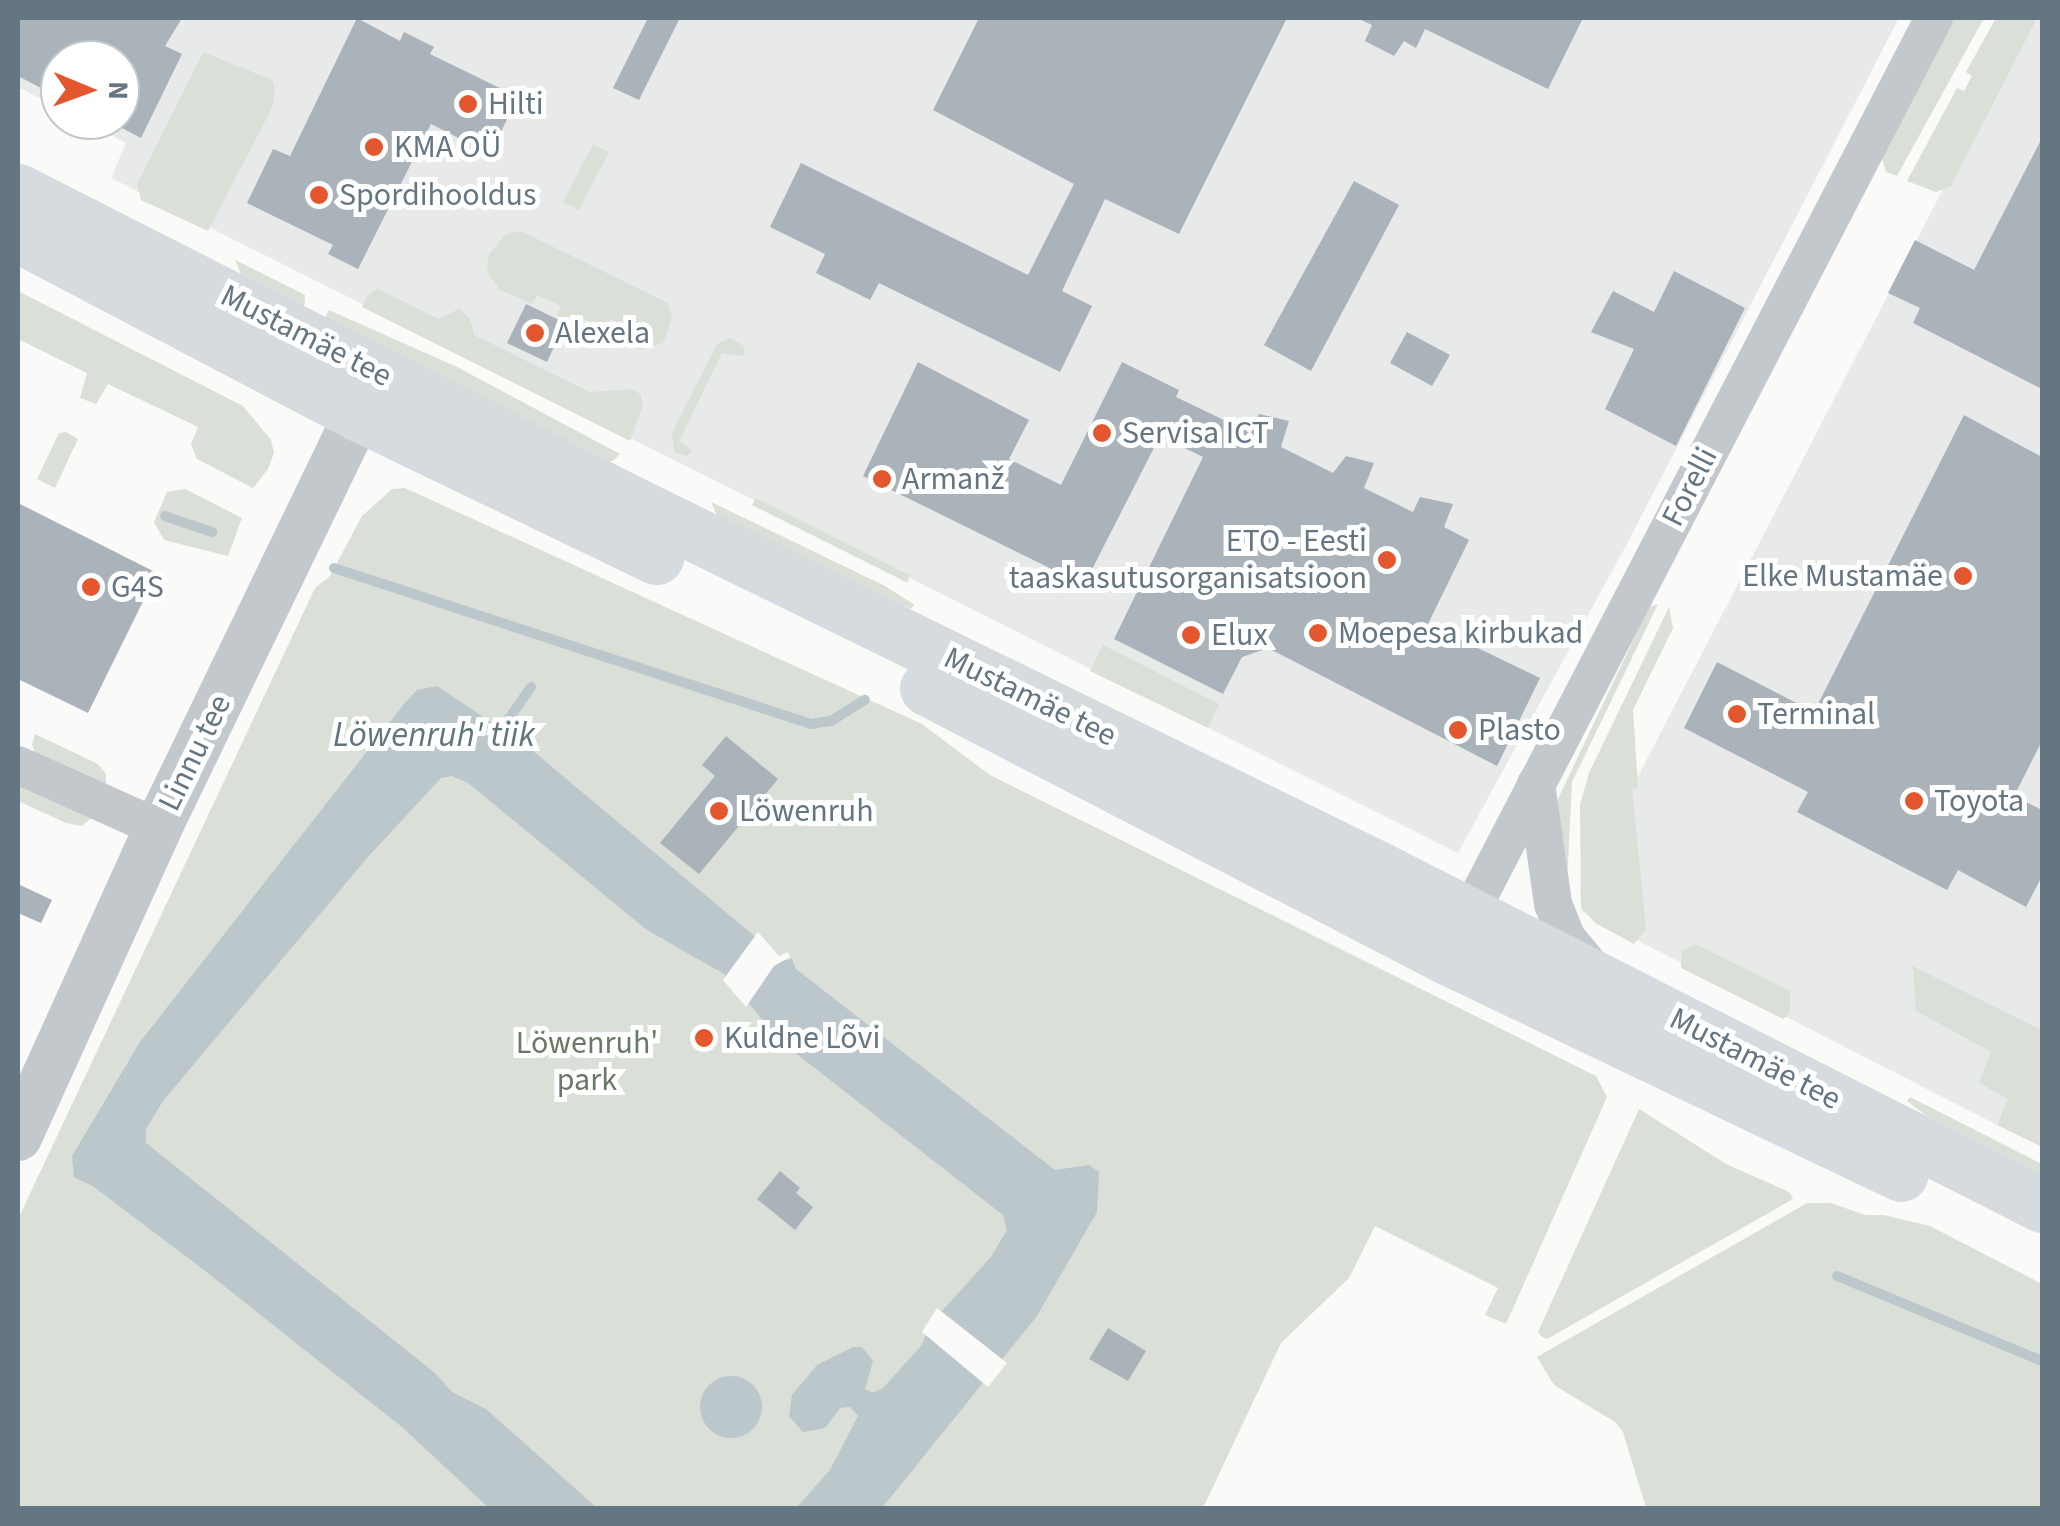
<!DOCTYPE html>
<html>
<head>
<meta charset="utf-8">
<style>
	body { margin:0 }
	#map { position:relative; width:2060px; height:1526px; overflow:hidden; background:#fafaf8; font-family:"Source Sans 3",sans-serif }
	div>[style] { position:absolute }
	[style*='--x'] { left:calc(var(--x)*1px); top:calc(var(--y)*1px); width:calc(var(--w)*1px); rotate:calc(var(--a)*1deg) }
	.built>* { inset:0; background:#e8e9e9 }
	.green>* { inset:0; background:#dadfd7 }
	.water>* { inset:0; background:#bbc7cb }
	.round { border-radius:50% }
	.pier>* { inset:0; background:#fafaf8 }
	.stream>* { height:10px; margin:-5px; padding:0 5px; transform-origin:5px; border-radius:5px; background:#bbc7cb }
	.building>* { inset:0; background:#aab3b9 }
	.minor>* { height:38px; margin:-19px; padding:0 19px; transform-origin:19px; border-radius:19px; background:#c3c8cc }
	.tertiary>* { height:48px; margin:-24px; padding:0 24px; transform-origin:24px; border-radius:24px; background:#c3c8cc }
	.secondary>* { height:55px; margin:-27.5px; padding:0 27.5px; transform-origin:27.5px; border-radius:27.5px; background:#d6dbdf }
	.dots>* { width:28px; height:28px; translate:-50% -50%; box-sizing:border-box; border:5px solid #fff; border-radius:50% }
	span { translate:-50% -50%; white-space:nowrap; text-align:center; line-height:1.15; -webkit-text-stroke:10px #fff; paint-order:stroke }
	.poi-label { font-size:32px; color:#657683 }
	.left { translate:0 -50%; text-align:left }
	.right { translate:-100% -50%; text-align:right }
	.street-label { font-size:32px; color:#657683 }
	.park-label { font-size:32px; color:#687a64 }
	.water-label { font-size:35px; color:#60757c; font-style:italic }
	.frame { position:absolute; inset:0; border:20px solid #657683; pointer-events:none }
	.north { position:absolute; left:40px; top:40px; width:100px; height:100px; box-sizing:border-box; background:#fff; border:2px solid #c1c8cd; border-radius:50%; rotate:91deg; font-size:28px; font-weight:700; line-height:40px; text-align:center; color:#657683 }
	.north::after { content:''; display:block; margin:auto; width:35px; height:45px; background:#e4572e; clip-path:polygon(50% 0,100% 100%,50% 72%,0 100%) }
</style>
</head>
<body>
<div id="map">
	<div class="built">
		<div style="clip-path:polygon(18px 18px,1899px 18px,1628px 542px,1458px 853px,111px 178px,126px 143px,82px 120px,120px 120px,120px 60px,60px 60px,60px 109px,18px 87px)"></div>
		<div style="clip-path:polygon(2032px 18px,2042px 18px,2042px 1030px,1912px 967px,1916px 1011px,1991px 1052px,2008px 1099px,1997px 1125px,1582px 912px,1580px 888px)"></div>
	</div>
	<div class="green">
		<div style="clip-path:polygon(1949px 18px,1984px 18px,1897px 176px,1886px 172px,1881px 155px)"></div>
		<div style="clip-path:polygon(1996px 18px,2037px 18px,1951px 186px,1936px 192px,1907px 181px,1957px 88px,1964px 91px,1972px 76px,1966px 72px)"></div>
		<div style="clip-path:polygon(203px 52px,272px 80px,275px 90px,272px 108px,208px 231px,141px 200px,137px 184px)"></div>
		<div style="clip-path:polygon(593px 144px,609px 152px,579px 210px,563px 202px)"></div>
		<div style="clip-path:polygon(521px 231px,668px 303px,672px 318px,663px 343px,639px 350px,630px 340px,634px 330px,610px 319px,605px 329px,575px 314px,570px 322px,557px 316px,561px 306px,537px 295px,532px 304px,500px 290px,487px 272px,489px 254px,505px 235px)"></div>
		<div style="clip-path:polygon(235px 260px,305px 295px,304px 313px,243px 278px)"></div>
		<div style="clip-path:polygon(378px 289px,439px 319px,459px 309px,470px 319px,474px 335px,590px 392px,632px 389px,640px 394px,643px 405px,630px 441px,362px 307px,367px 296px)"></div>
		<div style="clip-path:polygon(18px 291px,243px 406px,271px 440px,274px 453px,268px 469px,253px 488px,197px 459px,191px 444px,198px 427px,108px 384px,96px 404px,80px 398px,87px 373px,18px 339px)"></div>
		<div style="clip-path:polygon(329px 310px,457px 367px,620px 454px,613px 461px,603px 462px,323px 322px)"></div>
		<div style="clip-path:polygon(730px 338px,744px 346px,744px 356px,722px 353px,679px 441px,693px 450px,687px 456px,674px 452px,672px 433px,717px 344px)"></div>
		<div style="clip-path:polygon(66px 432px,78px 439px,55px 488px,37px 479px,59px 433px)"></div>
		<div style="clip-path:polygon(405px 488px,922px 724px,990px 775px,1596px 1076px,1607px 1097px,1506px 1324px,1485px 1315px,1498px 1288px,1375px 1226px,1349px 1278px,1281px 1343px,1203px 1508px,18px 1508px,18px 1219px,315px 588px,330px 576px,362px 516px,392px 489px)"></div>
		<div style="clip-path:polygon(185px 489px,242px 518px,228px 556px,164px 540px,154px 522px,167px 492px)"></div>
		<div style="clip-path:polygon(756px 498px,909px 575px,908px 583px,752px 505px)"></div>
		<div style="clip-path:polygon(711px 502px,885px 586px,915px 605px,910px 609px,718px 518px)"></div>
		<div style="clip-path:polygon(1658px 604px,1572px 782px,1567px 883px,1557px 801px,1649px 607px)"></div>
		<div style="clip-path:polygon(1669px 607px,1673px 628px,1633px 710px,1638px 787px,1632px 789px,1646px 930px,1634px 944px,1595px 923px,1581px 907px,1580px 805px,1589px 773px)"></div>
		<div style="clip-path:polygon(1103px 645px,1219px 704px,1208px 728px,1090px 671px)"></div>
		<div style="clip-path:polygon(35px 734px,98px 764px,106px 774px,106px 786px,36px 755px,32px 745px)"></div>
		<div style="clip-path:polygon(18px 784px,91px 818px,82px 826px,66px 823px,18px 801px)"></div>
		<div style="clip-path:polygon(1695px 944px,1790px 991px,1790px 1013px,1783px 1019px,1681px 968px,1682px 951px)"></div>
		<div style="clip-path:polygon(1912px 966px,2042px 1030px,2042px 1147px,1997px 1125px,2008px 1099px,1979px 1083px,1991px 1052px,1916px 1011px)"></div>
		<div style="clip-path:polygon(1910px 1097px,2042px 1164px,2042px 1184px,1968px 1147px,1907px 1101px)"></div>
		<div style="clip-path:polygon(1639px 1109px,1726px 1164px,1789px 1192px,1793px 1199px,1547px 1339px,1542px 1337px,1538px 1332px)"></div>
		<div style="clip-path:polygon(1807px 1203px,1831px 1203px,1865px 1215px,1884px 1215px,1930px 1226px,2042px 1284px,2042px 1508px,1646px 1508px,1623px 1432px,1615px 1422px,1554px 1385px,1537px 1357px)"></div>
	</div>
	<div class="water">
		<div style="clip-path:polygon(437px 686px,527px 746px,758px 939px,777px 962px,792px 959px,796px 969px,1055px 1170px,1089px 1165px,1099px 1172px,1097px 1212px,1037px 1316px,882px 1508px,796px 1508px,830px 1470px,858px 1416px,850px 1407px,840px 1408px,825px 1428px,803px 1432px,789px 1416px,792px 1395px,817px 1365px,853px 1347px,862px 1347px,873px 1361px,865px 1389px,872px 1393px,883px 1388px,921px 1346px,932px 1322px,991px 1257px,1007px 1230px,1003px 1215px,780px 1041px,724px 974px,647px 930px,468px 783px,452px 776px,441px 778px,367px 858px,163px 1101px,146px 1129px,146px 1143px,435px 1373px,452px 1392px,486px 1409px,597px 1508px,489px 1508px,402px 1427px,204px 1270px,94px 1187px,74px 1177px,72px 1156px,140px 1042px,404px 704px,417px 690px)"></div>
		<div class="round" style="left:700px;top:1376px;width:62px;height:62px"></div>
	</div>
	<div class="pier">
		<div style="clip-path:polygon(758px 932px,779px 956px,788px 952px,790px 957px,774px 966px,746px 1007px,723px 980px)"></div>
		<div style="clip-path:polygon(937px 1308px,1007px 1363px,988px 1387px,922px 1332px)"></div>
	</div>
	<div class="stream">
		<div style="--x:165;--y:516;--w:50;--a:18.8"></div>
		<div style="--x:334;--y:568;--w:502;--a:18.11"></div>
		<div style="--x:811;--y:724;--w:20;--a:-9"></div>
		<div style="--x:831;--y:721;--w:40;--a:-32"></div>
		<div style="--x:503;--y:727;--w:49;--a:-55"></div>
		<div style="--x:1837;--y:1276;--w:222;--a:22.5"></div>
	</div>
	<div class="building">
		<div style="clip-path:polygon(18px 18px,182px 18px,165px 46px,182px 54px,141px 138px,120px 127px,120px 60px,60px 60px,60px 98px,18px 76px)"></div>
		<div style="clip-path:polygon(357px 18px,400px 41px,404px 32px,434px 47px,430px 54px,518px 97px,490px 154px,431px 124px,358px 269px,328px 254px,333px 245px,247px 203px,273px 149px,290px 156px)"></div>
		<div style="clip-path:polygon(648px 18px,680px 18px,639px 100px,613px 88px)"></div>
		<div style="clip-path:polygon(979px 18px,1287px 18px,1179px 234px,1105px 199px,1062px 291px,1092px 306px,1060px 372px,879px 283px,870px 300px,816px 273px,825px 254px,770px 227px,801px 163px,1028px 275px,1074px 184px,933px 110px)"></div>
		<div style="clip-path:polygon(1357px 18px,1583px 18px,1548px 89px,1425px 29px,1416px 48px,1404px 41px,1394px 56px,1365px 41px,1372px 25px)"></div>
		<div style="clip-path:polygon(2042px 138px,2042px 389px,1913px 323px,1920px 308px,1888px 293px,1915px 240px,1974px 270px)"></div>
		<div style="clip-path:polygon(1354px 181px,1399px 205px,1311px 371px,1264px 345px)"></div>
		<div style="clip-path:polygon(1674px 271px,1745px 308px,1676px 446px,1605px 409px,1634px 349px,1591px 332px,1613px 291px,1654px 312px)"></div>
		<div style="clip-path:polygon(526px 304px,565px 323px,547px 362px,507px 343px)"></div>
		<div style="clip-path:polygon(1407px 332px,1450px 355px,1432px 386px,1390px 363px)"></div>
		<div style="clip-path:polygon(918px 362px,1029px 420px,1009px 459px,1061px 485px,1122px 362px,1179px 390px,1176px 397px,1249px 432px,1259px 414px,1289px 421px,1281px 447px,1333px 473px,1346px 456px,1374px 463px,1364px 488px,1413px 512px,1420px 497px,1453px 504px,1444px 527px,1469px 540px,1428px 624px,1540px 678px,1497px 766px,1268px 648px,1242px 657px,1223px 694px,1114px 639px,1203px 457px,1160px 436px,1084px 585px,863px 476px)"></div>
		<div style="clip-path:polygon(1964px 415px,2042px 457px,2042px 741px,2014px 796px,2042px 810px,2042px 876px,2026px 907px,1958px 870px,1947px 890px,1797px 812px,1808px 792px,1684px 728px,1717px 662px,1814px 712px)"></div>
		<div style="clip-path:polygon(18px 503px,157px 573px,88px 713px,18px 679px)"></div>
		<div style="clip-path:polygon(726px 736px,778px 779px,699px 874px,660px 843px,715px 776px,702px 765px)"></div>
		<div style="clip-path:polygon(18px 884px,52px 900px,41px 923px,18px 913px)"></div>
		<div style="clip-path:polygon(780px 1171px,800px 1188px,796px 1193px,813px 1207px,795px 1230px,757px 1199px)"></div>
		<div style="clip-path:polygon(1108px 1328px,1146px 1351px,1128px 1381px,1089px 1359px)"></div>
	</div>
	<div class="minor">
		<div style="--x:18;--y:765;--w:154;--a:24.2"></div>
		<div style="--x:1536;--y:784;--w:121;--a:81.9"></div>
		<div style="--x:1553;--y:904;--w:35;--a:68"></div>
		<div style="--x:1566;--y:937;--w:45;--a:50.4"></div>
		<div style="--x:1459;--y:934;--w:1032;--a:-62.59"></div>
	</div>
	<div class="tertiary">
		<div style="--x:18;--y:1137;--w:339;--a:-65.6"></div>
		<div style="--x:158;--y:828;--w:498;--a:-64.2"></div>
	</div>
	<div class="secondary">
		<div style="--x:18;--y:191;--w:679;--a:26.98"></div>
		<div style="--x:623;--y:499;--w:844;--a:26.08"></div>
		<div style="--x:1381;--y:870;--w:741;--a:26.88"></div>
		<div style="--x:18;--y:235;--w:385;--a:27.7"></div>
		<div style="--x:359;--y:414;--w:330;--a:25.7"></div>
		<div style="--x:927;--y:688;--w:585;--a:27.35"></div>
		<div style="--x:1447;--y:957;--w:503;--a:25.55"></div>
	</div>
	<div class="dots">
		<div style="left:468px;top:104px;background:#e4572e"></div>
		<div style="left:374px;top:147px;background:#e4572e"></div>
		<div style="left:319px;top:195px;background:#e4572e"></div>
		<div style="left:535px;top:333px;background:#e4572e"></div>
		<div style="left:1102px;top:433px;background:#e4572e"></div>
		<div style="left:882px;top:479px;background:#e4572e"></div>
		<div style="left:1387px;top:560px;background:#e4572e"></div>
		<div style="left:1963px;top:576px;background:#e4572e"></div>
		<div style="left:91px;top:587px;background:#e4572e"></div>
		<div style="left:1318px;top:633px;background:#e4572e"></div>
		<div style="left:1191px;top:635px;background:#e4572e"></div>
		<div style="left:1737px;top:714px;background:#e4572e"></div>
		<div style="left:1458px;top:730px;background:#e4572e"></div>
		<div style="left:1914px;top:801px;background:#e4572e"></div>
		<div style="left:719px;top:811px;background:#e4572e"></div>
		<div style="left:704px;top:1038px;background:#e4572e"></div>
	</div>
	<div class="poi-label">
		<span class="left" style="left:488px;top:104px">Hilti</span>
		<span class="left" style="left:394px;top:147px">KMA OÜ</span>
		<span class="left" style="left:339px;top:195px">Spordihooldus</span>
		<span class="left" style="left:555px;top:333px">Alexela</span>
		<span class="left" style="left:1122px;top:433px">Servisa ICT</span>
		<span class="left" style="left:902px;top:479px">Armanž</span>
		<span class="right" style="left:1367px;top:560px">ETO - Eesti<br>taaskasutusorganisatsioon</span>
		<span class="right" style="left:1943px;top:576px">Elke Mustamäe</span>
		<span class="left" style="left:111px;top:587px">G4S</span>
		<span class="left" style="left:1338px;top:633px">Moepesa kirbukad</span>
		<span class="left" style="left:1211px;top:635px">Elux</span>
		<span class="left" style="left:1757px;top:714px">Terminal</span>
		<span class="left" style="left:1478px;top:730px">Plasto</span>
		<span class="left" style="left:1934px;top:801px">Toyota</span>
		<span class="left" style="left:739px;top:811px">Löwenruh</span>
		<span class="left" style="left:724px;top:1038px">Kuldne Lõvi</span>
	</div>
	<div class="street-label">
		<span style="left:306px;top:336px;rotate:27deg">Mustamäe tee</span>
		<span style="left:1690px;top:487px;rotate:-63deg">Forelli</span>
		<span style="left:1030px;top:697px;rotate:26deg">Mustamäe tee</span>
		<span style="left:195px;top:753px;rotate:-64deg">Linnu tee</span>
		<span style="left:1755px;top:1059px;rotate:27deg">Mustamäe tee</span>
	</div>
	<div class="park-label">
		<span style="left:587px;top:1062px">Löwenruh'<br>park</span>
	</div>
	<div class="water-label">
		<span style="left:434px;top:735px">Löwenruh' tiik</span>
	</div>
	<div class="frame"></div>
	<div class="north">N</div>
</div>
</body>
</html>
